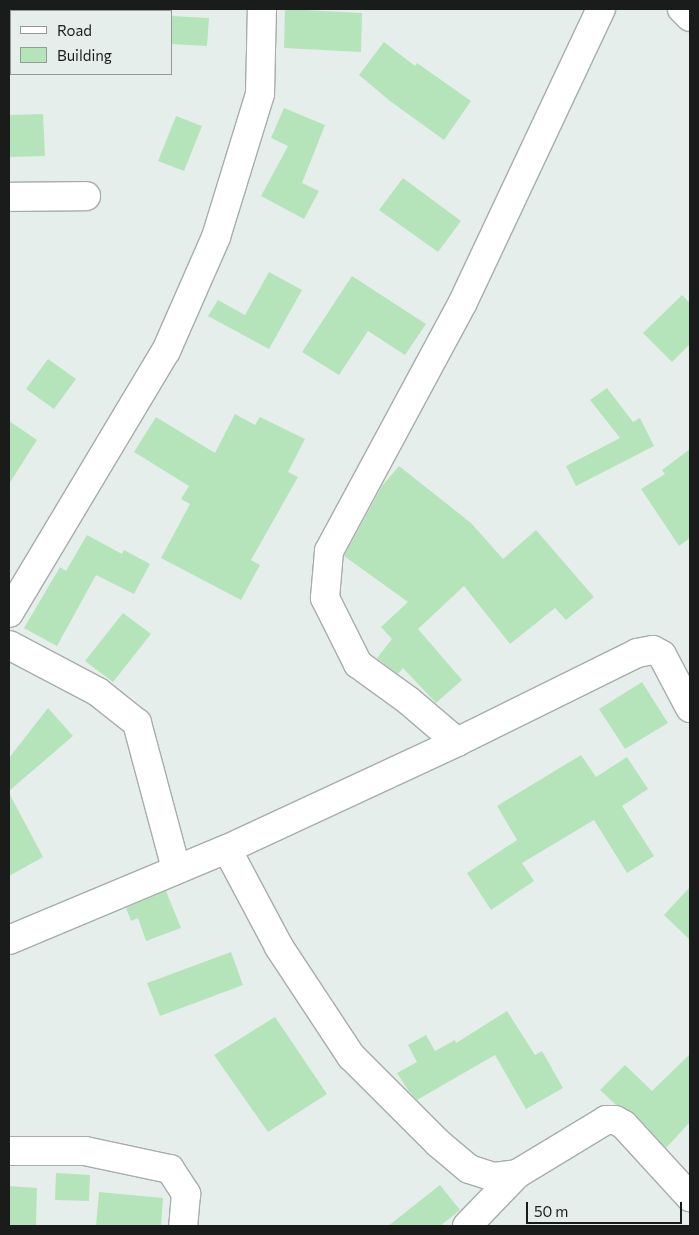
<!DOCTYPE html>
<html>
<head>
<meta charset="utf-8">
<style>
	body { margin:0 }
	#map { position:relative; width:699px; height:1235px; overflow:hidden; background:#e6eeec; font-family:Commissioner,sans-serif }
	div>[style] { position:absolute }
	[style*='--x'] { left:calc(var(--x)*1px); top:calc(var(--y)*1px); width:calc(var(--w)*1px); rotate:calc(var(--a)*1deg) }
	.building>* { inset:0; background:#b5e4ba }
	.roads { filter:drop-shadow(1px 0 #a6adab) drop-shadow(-1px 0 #a6adab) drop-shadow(0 1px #a6adab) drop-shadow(0 -1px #a6adab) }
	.minor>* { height:28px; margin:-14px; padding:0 14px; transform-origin:14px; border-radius:14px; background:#fff }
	span { translate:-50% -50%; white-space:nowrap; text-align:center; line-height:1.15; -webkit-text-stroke:5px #e6eeec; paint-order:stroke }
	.frame { position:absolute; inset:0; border:10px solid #1a1c1b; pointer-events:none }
	.legend { position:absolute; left:10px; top:10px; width:162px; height:65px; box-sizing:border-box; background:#e6eeec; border:1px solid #949a98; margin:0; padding:6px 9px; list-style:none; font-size:15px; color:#1a1c1b }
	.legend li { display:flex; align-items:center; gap:10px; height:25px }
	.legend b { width:25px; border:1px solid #949a98 }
	.scale { position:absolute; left:526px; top:1202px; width:156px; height:22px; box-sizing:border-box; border:2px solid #1a1c1b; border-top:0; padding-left:6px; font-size:15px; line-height:18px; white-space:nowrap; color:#1a1c1b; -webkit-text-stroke:4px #e6eeec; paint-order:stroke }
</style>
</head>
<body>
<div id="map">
	<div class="building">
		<div style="clip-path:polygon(285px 9px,362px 13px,361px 52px,284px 48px)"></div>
		<div style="clip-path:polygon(171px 16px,209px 18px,207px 46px,171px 44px)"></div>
		<div style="clip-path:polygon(384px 42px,415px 66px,417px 63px,471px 101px,444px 140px,390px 101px,359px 75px)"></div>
		<div style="clip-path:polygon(284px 108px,325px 125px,302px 183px,319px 191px,304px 219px,261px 196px,288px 146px,271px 138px)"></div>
		<div style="clip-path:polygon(43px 114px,45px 156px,9px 157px,9px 115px)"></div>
		<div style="clip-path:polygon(176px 116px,202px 126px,184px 171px,158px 161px)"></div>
		<div style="clip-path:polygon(403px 178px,461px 221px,438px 252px,379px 210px)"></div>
		<div style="clip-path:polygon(269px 272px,302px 290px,269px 349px,208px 316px,218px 300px,245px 315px)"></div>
		<div style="clip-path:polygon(352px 276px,426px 324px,405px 355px,368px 331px,339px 375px,302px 352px)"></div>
		<div style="clip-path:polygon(682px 295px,690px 303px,690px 344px,672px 362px,643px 333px)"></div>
		<div style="clip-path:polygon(48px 359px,76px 379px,54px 409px,26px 389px)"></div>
		<div style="clip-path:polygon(607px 388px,633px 422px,640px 418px,654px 446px,576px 486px,566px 466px,620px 438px,590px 400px)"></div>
		<div style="clip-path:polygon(235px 414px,255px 425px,260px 417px,305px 439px,288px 472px,298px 477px,251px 560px,260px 565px,241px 600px,161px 558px,190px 504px,181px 499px,189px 486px,134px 452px,156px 417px,215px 453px)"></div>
		<div style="clip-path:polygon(9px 421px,37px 440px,9px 484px)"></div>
		<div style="clip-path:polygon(690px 449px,690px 538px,679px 546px,641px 489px,665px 474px,662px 470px)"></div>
		<div style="clip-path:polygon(399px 466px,471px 523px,503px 559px,536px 530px,594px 597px,566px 620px,555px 608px,510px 644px,464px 586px,418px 629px,462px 680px,436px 703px,403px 668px,398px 674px,377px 658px,392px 639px,381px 627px,408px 602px,344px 556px,382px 486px)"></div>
		<div style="clip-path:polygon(87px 535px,122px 554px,124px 550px,150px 564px,134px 594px,96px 575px,57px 646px,24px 628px,60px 567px,66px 571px)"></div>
		<div style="clip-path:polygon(123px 613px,151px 634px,113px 682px,85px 661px)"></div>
		<div style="clip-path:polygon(642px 682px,668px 723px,625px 749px,599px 709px)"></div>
		<div style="clip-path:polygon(48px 708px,73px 736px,9px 791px,9px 758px)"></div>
		<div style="clip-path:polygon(581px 755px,596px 777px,627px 757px,648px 789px,622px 806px,654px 856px,627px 873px,594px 820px,522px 863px,534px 881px,491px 910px,467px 873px,517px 840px,497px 806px)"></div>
		<div style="clip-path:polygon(9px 793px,43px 857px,9px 876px)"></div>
		<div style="clip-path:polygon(690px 887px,690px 940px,664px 915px)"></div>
		<div style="clip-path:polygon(166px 891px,181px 928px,146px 941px,138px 918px,131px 921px,126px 908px)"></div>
		<div style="clip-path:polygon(231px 952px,243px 985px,160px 1016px,147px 983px)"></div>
		<div style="clip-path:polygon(507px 1011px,535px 1055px,542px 1051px,563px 1088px,526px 1109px,495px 1055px,417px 1100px,408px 1090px,397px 1073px,417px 1062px,408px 1045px,426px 1035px,435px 1051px,455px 1040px,456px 1043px)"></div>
		<div style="clip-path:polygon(275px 1017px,327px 1094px,268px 1132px,214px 1055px)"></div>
		<div style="clip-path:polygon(690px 1054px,690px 1122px,666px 1148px,635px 1114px,616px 1105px,600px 1090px,625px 1065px,652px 1091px)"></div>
		<div style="clip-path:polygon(56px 1173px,90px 1175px,89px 1201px,55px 1200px)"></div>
		<div style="clip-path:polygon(440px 1185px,460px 1210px,440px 1226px,388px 1226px)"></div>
		<div style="clip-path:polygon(9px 1186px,37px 1188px,36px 1226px,9px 1226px)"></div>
		<div style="clip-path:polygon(99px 1192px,163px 1198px,161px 1226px,96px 1226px)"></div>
	</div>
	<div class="roads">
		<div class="minor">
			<div style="--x:682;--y:9;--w:11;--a:45"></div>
			<div style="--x:9;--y:197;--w:77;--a:-0.7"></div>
			<div style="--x:9;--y:613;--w:305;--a:-59.1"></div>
			<div style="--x:166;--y:351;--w:124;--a:-66.3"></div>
			<div style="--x:216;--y:237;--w:150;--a:-72.9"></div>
			<div style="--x:260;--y:94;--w:85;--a:-88.7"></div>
			<div style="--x:9;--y:645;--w:101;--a:27.8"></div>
			<div style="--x:98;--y:692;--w:50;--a:38.5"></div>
			<div style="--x:137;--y:723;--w:151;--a:75"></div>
			<div style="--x:457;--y:742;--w:63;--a:-139.5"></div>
			<div style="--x:409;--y:701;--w:63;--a:-144"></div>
			<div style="--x:358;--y:664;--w:74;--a:-116.6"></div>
			<div style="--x:325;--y:598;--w:47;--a:-85.1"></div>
			<div style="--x:329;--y:551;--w:283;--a:-61.7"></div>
			<div style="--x:463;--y:302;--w:324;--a:-64.8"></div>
			<div style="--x:227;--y:849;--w:111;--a:62"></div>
			<div style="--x:279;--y:947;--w:131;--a:56.6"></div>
			<div style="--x:351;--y:1056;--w:123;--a:45"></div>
			<div style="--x:438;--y:1143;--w:40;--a:40"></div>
			<div style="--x:469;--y:1169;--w:26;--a:18"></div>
			<div style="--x:494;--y:1177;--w:23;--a:-7"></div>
			<div style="--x:517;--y:1174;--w:104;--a:-31.2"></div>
			<div style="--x:606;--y:1120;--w:9;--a:0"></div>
			<div style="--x:615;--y:1120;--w:10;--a:29"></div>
			<div style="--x:624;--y:1125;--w:98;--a:47.5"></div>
			<div style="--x:9;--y:940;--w:236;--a:-22.7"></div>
			<div style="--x:227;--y:849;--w:254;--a:-24.9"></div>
			<div style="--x:457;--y:742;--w:201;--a:-26.3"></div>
			<div style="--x:637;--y:653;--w:16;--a:-11"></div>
			<div style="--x:653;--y:650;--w:10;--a:29"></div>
			<div style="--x:662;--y:655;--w:60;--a:62.2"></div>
			<div style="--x:9;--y:1151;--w:76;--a:0"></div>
			<div style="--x:85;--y:1151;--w:87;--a:12"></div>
			<div style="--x:170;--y:1169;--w:30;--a:57"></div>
			<div style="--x:186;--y:1194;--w:32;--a:95"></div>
			<div style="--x:467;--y:1226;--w:72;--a:-46.1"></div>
		</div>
	</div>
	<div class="frame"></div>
	<ul class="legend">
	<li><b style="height:6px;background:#fff"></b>Road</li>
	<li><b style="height:14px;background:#b5e4ba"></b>Building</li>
	</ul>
	<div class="scale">50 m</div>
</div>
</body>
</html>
